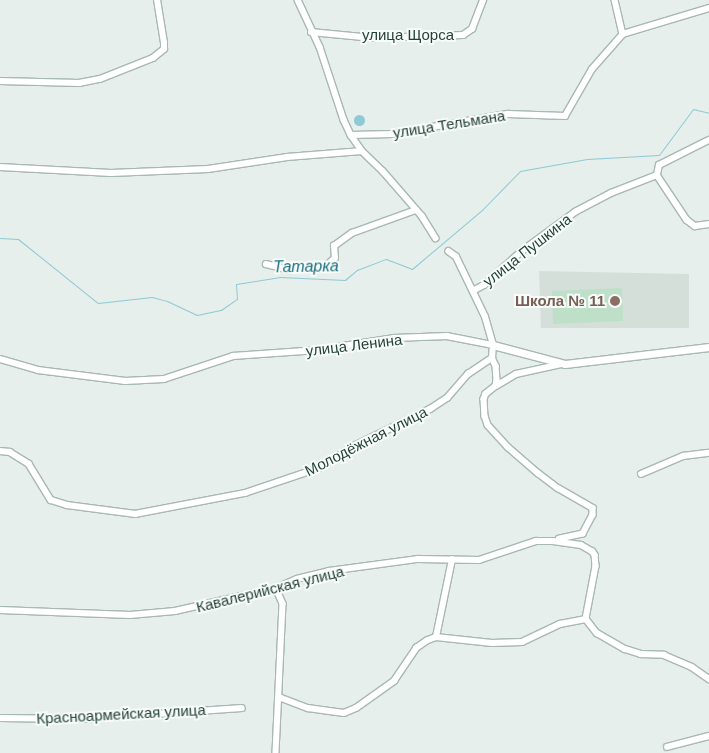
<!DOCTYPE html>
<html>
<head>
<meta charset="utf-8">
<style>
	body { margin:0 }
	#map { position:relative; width:709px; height:753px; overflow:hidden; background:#e6efeb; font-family:Arial,sans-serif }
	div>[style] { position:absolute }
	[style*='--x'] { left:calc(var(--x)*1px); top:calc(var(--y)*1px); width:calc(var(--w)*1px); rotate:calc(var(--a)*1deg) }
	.built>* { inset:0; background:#d4dfda }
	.green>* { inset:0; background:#bfe0c8 }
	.water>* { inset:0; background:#8ec9d4 }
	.round { border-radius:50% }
	.stream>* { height:1px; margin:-0.5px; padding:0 0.5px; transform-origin:0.5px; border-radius:0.5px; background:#8ec9d4 }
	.roads { filter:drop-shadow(1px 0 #a8b8b2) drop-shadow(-1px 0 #a8b8b2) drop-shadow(0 1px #a8b8b2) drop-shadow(0 -1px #a8b8b2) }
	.minor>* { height:5.5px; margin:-2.75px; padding:0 2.75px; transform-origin:2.75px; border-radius:2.75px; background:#fff }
	.tertiary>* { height:7px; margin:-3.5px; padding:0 3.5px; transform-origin:3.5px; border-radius:3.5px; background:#fff }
	.dots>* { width:14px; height:14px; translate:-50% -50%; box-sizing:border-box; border:2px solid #f7fbf9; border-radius:50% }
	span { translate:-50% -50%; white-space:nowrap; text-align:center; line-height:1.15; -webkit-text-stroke:4px #f7fbf9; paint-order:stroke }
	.street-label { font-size:15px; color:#24423a }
	.education-label { font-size:15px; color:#785e54; font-weight:700 }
	.right { translate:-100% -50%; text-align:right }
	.water-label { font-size:16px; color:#1c6f80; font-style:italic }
</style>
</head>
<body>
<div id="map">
	<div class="built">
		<div style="clip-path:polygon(539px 271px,689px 274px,689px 328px,541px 328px)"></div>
	</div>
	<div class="green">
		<div style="clip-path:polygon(622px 288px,623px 321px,553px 324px,552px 291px)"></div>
	</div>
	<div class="water">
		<div class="round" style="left:353.5px;top:114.5px;width:11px;height:11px"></div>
	</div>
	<div class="stream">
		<div style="--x:0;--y:238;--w:18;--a:3"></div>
		<div style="--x:18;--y:239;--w:102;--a:38.7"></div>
		<div style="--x:98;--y:303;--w:54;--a:-6.3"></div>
		<div style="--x:152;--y:297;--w:16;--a:15"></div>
		<div style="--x:167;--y:301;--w:33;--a:25"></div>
		<div style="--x:197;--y:315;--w:25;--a:-12"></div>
		<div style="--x:221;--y:310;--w:19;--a:-35"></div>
		<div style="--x:237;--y:299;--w:15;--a:-94"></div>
		<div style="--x:236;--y:284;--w:45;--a:-9"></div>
		<div style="--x:280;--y:277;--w:65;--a:2.6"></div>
		<div style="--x:345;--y:280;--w:16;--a:-40"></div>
		<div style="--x:357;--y:270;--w:31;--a:-21"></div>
		<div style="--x:386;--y:259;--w:28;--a:21"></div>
		<div style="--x:412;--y:269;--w:92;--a:-40.1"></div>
		<div style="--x:482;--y:210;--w:54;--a:-45.7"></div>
		<div style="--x:520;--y:171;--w:68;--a:-10.2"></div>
		<div style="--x:587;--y:159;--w:72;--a:-3.2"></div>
		<div style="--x:659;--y:155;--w:57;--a:-53.5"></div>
		<div style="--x:693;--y:109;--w:16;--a:14"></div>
	</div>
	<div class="roads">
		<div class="minor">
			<div style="--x:298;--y:0;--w:52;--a:64.9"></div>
			<div style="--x:320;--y:47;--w:77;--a:71.8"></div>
			<div style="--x:344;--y:120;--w:17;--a:65"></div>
			<div style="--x:351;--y:135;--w:19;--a:55"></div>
			<div style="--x:362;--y:151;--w:29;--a:44"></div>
			<div style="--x:383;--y:171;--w:60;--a:49.1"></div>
			<div style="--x:422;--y:216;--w:26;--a:58"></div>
			<div style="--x:615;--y:0;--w:35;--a:77"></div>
			<div style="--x:311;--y:32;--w:62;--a:5.5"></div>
			<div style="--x:373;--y:38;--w:90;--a:-1.9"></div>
			<div style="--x:463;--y:35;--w:11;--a:-34"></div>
			<div style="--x:472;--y:29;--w:31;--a:-69"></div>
			<div style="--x:0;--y:81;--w:79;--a:1.5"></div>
			<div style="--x:79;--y:83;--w:21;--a:-11"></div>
			<div style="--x:100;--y:79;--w:57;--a:-21.6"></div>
			<div style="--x:153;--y:58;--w:14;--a:-39"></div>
			<div style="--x:164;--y:49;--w:6;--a:-90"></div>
			<div style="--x:164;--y:43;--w:44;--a:-99.2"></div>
			<div style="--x:351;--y:135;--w:41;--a:-1.4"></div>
			<div style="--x:392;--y:134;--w:118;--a:-9.8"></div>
			<div style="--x:508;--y:114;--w:57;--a:2"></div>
			<div style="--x:565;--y:116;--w:54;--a:-60.1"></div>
			<div style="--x:592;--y:69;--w:47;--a:-48.5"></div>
			<div style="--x:623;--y:34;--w:90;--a:-16.8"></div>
			<div style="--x:0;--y:167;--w:111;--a:3.1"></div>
			<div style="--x:111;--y:173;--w:97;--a:-2.4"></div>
			<div style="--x:208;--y:169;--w:80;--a:-8.6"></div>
			<div style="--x:287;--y:157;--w:75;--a:-4.6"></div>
			<div style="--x:657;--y:175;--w:54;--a:56.3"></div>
			<div style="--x:687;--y:220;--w:10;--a:37"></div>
			<div style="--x:695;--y:226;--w:14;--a:-8"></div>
			<div style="--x:266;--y:264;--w:25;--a:14"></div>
			<div style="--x:290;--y:270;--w:21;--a:-8"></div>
			<div style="--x:311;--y:267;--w:12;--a:9"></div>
			<div style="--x:323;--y:269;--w:16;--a:-43"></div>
			<div style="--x:335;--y:258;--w:12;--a:-95"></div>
			<div style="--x:334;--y:246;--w:22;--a:-36"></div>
			<div style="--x:352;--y:233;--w:68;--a:-19.8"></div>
			<div style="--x:473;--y:291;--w:13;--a:-29"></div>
			<div style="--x:484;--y:285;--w:51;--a:-41.8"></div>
			<div style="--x:522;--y:251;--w:66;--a:-36.3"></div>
			<div style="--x:575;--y:212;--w:41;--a:-27.8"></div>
			<div style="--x:611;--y:193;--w:49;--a:-21.4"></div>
			<div style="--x:657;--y:175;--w:10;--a:-79"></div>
			<div style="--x:659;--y:165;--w:56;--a:-26.6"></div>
			<div style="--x:492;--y:358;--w:9;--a:63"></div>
			<div style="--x:496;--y:366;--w:14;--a:86"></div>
			<div style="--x:497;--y:380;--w:6;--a:99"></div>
			<div style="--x:496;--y:386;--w:13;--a:141"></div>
			<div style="--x:486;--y:394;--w:5;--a:112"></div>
			<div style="--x:484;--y:399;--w:17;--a:87"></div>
			<div style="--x:485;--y:416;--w:9;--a:72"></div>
			<div style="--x:488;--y:425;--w:30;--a:48"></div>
			<div style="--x:508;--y:447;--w:40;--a:41"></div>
			<div style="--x:538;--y:473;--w:25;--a:37"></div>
			<div style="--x:558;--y:488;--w:40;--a:29.7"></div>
			<div style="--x:593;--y:508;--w:7;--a:90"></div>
			<div style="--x:593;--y:515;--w:21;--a:118"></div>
			<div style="--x:583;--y:534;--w:24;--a:168"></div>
			<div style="--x:0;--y:359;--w:40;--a:16"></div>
			<div style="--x:38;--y:370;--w:88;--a:7.2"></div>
			<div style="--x:125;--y:381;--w:39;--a:-3"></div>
			<div style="--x:164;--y:379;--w:73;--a:-18.4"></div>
			<div style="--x:233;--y:356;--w:85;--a:-4"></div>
			<div style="--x:318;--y:350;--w:77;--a:-9"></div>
			<div style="--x:394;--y:338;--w:53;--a:-2.2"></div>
			<div style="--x:447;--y:336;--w:47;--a:11.1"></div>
			<div style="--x:496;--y:386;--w:23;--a:-31"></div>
			<div style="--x:516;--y:374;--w:47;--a:-12.3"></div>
			<div style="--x:0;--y:451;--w:10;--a:6"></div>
			<div style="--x:10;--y:452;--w:22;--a:32"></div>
			<div style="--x:29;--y:464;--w:42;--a:58.6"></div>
			<div style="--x:51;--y:500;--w:17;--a:17"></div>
			<div style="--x:67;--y:505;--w:69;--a:7.5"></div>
			<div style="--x:135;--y:514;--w:112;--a:-10.8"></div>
			<div style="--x:245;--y:493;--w:78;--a:-18.7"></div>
			<div style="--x:319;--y:468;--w:41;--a:-32.2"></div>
			<div style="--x:354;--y:446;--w:85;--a:-26"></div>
			<div style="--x:430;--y:409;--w:20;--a:-33"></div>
			<div style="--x:447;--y:398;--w:32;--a:-49"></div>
			<div style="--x:468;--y:374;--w:29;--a:-34"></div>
			<div style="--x:492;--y:358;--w:13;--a:-86"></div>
			<div style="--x:493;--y:345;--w:29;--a:-106"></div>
			<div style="--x:485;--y:317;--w:67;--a:-115.8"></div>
			<div style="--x:456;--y:257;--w:9;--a:-144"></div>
			<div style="--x:641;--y:474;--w:46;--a:-23.2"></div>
			<div style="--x:683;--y:456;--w:26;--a:-7"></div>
			<div style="--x:276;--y:588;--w:17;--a:66"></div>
			<div style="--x:283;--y:604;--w:149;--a:92.7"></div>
			<div style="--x:0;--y:610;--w:130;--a:2.2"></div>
			<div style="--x:130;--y:615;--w:45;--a:-5.1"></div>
			<div style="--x:175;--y:611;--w:104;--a:-12.8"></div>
			<div style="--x:276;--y:588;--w:23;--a:-23"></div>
			<div style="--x:297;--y:579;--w:33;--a:-14"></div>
			<div style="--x:329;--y:571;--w:90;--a:-7.7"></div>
			<div style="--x:418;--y:559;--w:61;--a:0.9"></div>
			<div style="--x:479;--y:560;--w:60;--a:-18.4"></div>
			<div style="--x:536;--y:541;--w:17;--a:0"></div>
			<div style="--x:553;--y:541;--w:28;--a:8"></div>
			<div style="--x:581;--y:545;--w:13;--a:29"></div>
			<div style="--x:592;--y:551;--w:5;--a:53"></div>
			<div style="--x:595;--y:555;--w:11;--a:85"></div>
			<div style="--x:596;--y:566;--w:54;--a:100.7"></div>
			<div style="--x:586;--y:619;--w:18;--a:52"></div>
			<div style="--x:597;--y:633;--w:32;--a:30"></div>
			<div style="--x:625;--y:649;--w:17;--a:17"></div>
			<div style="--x:641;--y:654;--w:23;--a:2"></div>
			<div style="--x:664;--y:655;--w:30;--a:23"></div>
			<div style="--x:692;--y:667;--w:21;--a:35"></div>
			<div style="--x:436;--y:637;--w:79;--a:-78.3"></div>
			<div style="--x:279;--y:697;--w:31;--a:21"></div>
			<div style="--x:308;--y:708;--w:36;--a:8"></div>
			<div style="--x:344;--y:713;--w:13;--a:-23"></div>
			<div style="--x:356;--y:708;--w:47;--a:-35.4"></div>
			<div style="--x:394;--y:681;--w:40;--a:-56"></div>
			<div style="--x:416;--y:648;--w:14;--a:-34"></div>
			<div style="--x:428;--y:640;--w:9;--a:-21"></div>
			<div style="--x:436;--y:637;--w:56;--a:6.1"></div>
			<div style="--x:492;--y:643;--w:30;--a:-2"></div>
			<div style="--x:522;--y:642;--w:42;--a:-25.3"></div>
			<div style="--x:560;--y:624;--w:26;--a:-11"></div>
			<div style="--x:0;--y:718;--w:82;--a:0.7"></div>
			<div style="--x:82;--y:719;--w:160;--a:-3.9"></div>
			<div style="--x:667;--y:747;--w:43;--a:-14.7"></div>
		</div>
		<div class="tertiary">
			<div style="--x:493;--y:345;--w:74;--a:14.8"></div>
			<div style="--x:565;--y:364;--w:145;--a:-6.7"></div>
		</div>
	</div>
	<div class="dots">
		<div style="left:615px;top:301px;background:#8d6e63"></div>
	</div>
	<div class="street-label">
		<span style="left:408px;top:35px">улица Щорса</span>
		<span style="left:449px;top:124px;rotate:-9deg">улица Тельмана</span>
		<span style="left:527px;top:250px;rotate:-38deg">улица Пушкина</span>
		<span style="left:354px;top:345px;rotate:-7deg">улица Ленина</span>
		<span style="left:366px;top:441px;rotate:-27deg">Молодёжная улица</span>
		<span style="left:270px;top:589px;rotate:-14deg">Кавалерийская улица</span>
		<span style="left:121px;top:714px;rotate:-3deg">Красноармейская улица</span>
	</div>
	<div class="education-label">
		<span class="right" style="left:605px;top:301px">Школа № 11</span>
	</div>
	<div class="water-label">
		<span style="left:306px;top:267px;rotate:-1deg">Татарка</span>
	</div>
</div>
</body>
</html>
